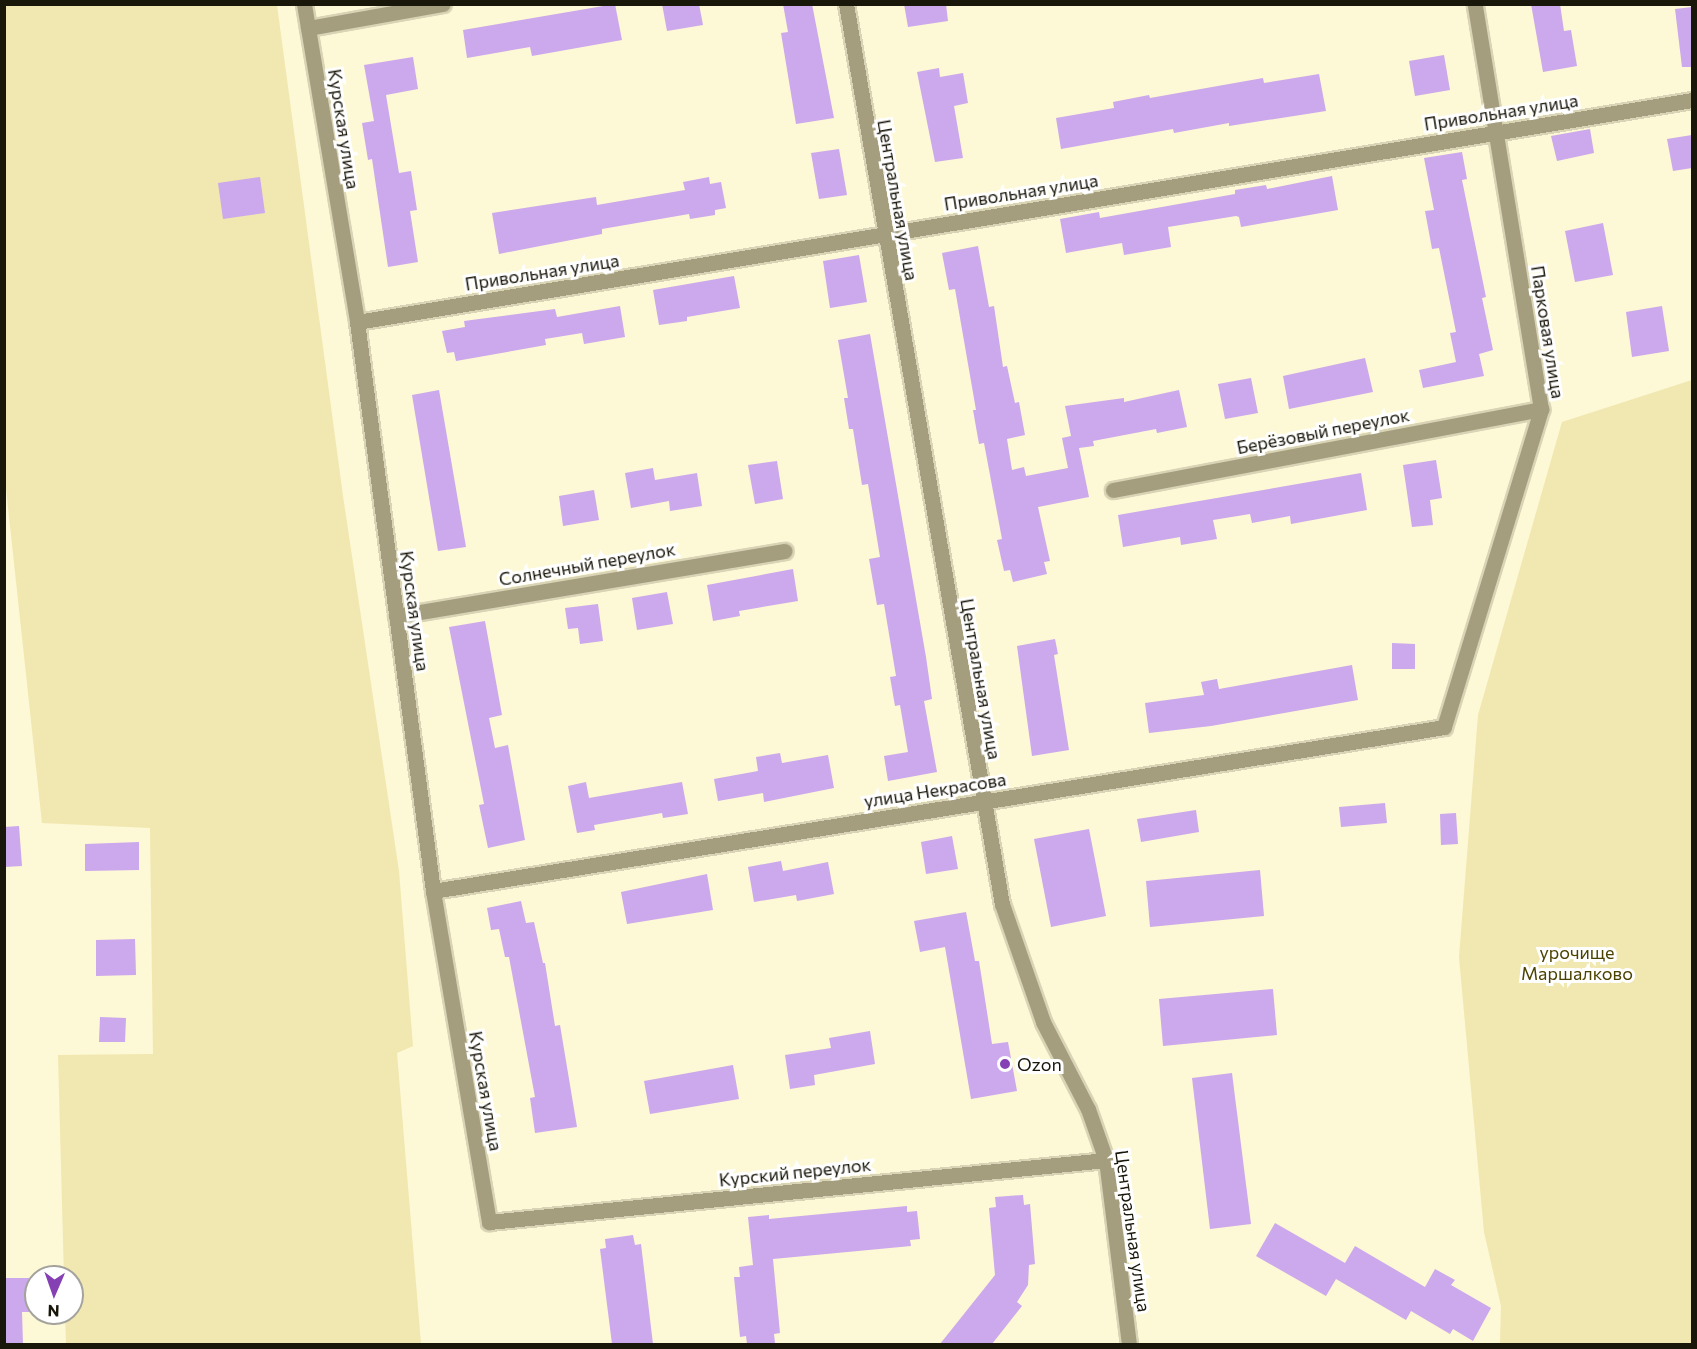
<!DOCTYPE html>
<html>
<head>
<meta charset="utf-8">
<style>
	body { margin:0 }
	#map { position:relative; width:1697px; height:1349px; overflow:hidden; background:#fdf8d5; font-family:Commissioner,sans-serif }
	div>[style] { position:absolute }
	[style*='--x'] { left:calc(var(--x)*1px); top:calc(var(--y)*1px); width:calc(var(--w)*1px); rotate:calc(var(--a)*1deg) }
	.green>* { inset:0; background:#f1e7b0 }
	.building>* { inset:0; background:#cca8ec }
	.roads { filter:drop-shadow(2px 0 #d9d4b5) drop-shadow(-2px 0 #d9d4b5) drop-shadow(0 2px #d9d4b5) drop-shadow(0 -2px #d9d4b5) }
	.street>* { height:15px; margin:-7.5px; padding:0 7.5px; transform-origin:7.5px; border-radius:7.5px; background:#a49e7e }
	.dots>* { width:16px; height:16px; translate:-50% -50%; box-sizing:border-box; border:3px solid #fff; border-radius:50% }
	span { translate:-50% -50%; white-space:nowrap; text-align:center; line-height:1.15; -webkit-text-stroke:6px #fff; paint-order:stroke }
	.street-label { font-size:18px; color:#19160a }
	.park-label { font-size:18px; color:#4c4200 }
	.poi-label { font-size:18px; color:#19160a }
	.left { translate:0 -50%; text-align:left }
	.frame { position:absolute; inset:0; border:6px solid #19160a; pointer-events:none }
	.north { position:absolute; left:24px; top:1265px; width:60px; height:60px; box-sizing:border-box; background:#fff; border:2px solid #a3a29d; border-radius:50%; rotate:182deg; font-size:16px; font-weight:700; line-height:24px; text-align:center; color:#19160a }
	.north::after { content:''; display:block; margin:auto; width:21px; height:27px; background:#8541b4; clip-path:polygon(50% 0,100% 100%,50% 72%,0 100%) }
</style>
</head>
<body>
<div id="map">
	<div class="green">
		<div style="clip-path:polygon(4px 5px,277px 5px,343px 496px,399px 871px,413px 1046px,397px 1053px,421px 1344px,66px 1344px,65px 1313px,72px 1313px,72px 1277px,64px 1277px,58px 1055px,153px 1054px,150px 828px,42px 823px,4px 470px)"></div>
		<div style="clip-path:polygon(1692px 380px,1692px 1344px,1500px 1344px,1501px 1306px,1484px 1232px,1459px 957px,1478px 715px,1562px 422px)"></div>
	</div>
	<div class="building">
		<div style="clip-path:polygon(615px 4px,622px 40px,532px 56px,530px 47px,467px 58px,463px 30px)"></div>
		<div style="clip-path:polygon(662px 4px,699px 4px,703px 25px,667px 31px)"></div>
		<div style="clip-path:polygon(783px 4px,812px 4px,834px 118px,796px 124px,781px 33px,788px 32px)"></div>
		<div style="clip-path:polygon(904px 4px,946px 4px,948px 21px,908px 27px)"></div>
		<div style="clip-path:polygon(1531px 4px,1560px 4px,1564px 31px,1571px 30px,1577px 66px,1543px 72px)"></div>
		<div style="clip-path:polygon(1692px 7px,1692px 67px,1682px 67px,1675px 9px)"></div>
		<div style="clip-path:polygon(1444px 55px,1450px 90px,1415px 96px,1409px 61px)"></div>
		<div style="clip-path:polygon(413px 57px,418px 89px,386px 95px,399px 173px,411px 171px,417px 210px,410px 211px,418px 262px,388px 267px,372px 159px,368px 160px,362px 123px,374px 121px,364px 65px)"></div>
		<div style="clip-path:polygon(939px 68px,940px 77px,963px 73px,968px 103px,954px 106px,963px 158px,935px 162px,917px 72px)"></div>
		<div style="clip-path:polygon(1319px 74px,1326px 111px,1229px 126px,1229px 123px,1174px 133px,1173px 129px,1061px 149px,1056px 118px,1114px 108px,1113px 102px,1149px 95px,1150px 98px,1263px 78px,1264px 83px)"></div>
		<div style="clip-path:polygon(1590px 129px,1594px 153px,1557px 161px,1551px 136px)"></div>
		<div style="clip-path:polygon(1692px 135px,1692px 168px,1673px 171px,1667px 139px)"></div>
		<div style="clip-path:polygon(839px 149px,847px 195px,819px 199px,811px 153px)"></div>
		<div style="clip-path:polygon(1462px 152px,1467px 179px,1462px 180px,1486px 297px,1482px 298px,1493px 350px,1479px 354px,1484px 376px,1423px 388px,1419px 370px,1456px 362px,1450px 333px,1456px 332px,1439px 248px,1432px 249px,1425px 211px,1434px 210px,1424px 158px)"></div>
		<div style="clip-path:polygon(1332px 176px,1338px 210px,1241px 227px,1239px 217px,1236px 216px,1168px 227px,1171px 247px,1124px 255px,1122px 243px,1066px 253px,1060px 219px,1099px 212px,1100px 218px,1235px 194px,1235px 190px,1266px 185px,1267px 189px)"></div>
		<div style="clip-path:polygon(260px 177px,265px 213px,223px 219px,218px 183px)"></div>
		<div style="clip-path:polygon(709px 177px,710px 184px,721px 182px,726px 208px,715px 210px,715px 215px,690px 219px,689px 214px,602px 229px,602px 234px,499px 254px,492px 213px,596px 197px,597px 205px,685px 190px,683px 182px)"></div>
		<div style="clip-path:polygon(1603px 223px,1613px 275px,1575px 282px,1565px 231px)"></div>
		<div style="clip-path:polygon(978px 246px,989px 307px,994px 306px,1003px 367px,1007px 366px,1015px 403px,1019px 402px,1025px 435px,1007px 439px,1012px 470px,1024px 467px,1026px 476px,1068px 468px,1062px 438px,1071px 436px,1065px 406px,1124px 398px,1124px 402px,1179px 390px,1187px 427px,1157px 433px,1156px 429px,1093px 441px,1094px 446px,1079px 448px,1089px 497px,1038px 507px,1050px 561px,1044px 562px,1047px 574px,1013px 582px,1010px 570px,1004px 571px,997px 540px,1002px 539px,984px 443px,979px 444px,973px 410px,976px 410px,955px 289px,949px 290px,942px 253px)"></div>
		<div style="clip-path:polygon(859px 255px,867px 302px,830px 308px,823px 261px)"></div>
		<div style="clip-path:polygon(734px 276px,740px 308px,687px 317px,687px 321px,659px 325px,653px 290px)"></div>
		<div style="clip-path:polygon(620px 306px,625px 337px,584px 344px,582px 333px,545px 339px,546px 345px,456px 361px,454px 352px,447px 353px,442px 331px,465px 327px,464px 321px,555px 309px,557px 317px)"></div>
		<div style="clip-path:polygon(1662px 306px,1669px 351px,1632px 357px,1626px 312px)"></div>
		<div style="clip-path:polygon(870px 334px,926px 657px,932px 699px,924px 701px,937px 772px,888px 781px,884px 756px,908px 752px,900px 705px,895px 706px,890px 677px,896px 676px,884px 604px,877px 605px,869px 559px,880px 557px,868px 484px,862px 485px,853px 429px,849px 429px,844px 398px,848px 398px,838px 340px)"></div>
		<div style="clip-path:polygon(1365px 358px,1373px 392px,1289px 409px,1283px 376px)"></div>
		<div style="clip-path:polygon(1251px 378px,1258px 413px,1225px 419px,1218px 384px)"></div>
		<div style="clip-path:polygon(439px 390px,466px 547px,438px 551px,412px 395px)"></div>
		<div style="clip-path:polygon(1436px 460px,1442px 498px,1430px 500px,1433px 525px,1412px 527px,1403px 465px)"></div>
		<div style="clip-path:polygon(777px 461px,783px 499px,755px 504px,748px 465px)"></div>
		<div style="clip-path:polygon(653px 468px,655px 480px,697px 473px,702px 506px,670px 511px,669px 501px,631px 508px,625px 473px)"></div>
		<div style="clip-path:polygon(1361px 473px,1367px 510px,1291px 524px,1290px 516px,1252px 523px,1250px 514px,1213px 520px,1217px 539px,1181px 545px,1180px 537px,1123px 547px,1118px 515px)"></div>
		<div style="clip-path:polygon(594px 490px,599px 520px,563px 526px,559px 496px)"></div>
		<div style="clip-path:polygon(793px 569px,798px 601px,739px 611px,740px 616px,713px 621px,707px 585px)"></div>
		<div style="clip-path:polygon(667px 592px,673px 624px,637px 630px,632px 598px)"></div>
		<div style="clip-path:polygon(598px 604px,603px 641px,580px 644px,578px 628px,568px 629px,565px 608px)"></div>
		<div style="clip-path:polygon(485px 621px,502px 715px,489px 718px,495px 748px,508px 745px,525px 840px,488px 848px,479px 805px,484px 804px,449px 627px)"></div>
		<div style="clip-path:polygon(1055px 639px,1058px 654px,1054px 655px,1069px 750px,1032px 756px,1017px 646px)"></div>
		<div style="clip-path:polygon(1392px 643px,1415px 644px,1415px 669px,1392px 669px)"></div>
		<div style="clip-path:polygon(1352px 665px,1358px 700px,1211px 726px,1149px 733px,1145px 703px,1204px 695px,1201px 682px,1217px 679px,1219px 689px)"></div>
		<div style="clip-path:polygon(780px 753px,782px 763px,828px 755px,834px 788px,764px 802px,763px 793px,718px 801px,714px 779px,758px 771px,756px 757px)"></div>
		<div style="clip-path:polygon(586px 782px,589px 798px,682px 782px,688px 814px,663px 818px,662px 813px,594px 825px,595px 830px,577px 833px,568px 786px)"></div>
		<div style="clip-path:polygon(1385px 803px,1387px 823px,1341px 827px,1339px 807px)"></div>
		<div style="clip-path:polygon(1196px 810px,1199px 832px,1141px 842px,1137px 819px)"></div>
		<div style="clip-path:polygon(1456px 813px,1458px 844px,1441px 845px,1440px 814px)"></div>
		<div style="clip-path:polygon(19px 826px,22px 866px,4px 867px,4px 827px)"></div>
		<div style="clip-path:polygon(1089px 829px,1106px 916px,1051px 927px,1034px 839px)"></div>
		<div style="clip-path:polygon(952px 836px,958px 869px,926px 874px,921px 842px)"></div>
		<div style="clip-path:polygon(139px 842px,139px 870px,85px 871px,85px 844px)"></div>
		<div style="clip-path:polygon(781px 861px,783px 871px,828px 862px,834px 894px,797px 901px,796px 895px,754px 902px,748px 867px)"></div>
		<div style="clip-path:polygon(1260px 870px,1264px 916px,1150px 927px,1146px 881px)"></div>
		<div style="clip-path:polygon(707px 874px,713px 910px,627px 924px,621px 892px)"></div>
		<div style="clip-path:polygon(521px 901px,526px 923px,534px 922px,543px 963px,545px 963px,555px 1026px,560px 1025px,577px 1127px,535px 1133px,530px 1098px,535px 1097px,509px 957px,505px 957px,499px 929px,491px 930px,487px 908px)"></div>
		<div style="clip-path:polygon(966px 912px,975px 961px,979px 961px,992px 1044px,1008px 1042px,1017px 1091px,971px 1099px,945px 947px,920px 952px,914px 921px)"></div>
		<div style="clip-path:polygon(135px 939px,136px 975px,96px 976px,96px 940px)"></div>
		<div style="clip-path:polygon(1273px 989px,1277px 1035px,1163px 1046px,1159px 999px)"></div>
		<div style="clip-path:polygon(100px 1017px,126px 1018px,125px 1042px,99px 1042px)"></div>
		<div style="clip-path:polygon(870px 1031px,875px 1064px,814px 1075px,815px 1085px,790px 1089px,785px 1055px,831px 1048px,829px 1038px)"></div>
		<div style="clip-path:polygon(733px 1065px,739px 1099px,650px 1114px,644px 1081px)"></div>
		<div style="clip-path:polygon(1232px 1073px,1251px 1224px,1210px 1229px,1192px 1078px)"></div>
		<div style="clip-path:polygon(1023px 1195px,1024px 1205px,1030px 1204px,1035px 1264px,1029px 1265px,1028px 1285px,1017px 1302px,1022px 1306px,992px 1344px,940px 1344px,995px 1275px,989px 1208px,996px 1207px,995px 1197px)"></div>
		<div style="clip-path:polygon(907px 1206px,907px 1212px,917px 1211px,920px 1239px,910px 1240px,911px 1246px,773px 1259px,780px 1333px,774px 1334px,775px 1343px,747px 1344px,746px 1336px,740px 1337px,734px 1277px,740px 1277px,739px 1267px,753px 1265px,748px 1217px,769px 1215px,769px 1219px)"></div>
		<div style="clip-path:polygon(1275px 1223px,1345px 1263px,1355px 1246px,1425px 1287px,1435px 1269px,1455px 1280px,1451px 1285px,1491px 1308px,1473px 1341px,1453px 1329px,1450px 1334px,1411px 1311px,1406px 1320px,1336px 1279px,1326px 1296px,1256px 1256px)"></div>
		<div style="clip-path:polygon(633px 1235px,635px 1245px,641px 1244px,653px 1344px,612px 1344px,600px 1249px,606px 1248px,605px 1239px)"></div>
		<div style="clip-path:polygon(4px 1278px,29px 1278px,29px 1312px,22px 1312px,23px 1344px,4px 1344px)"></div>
	</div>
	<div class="roads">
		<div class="street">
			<div style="--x:304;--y:4;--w:322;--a:80.5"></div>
			<div style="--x:357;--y:322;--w:574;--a:82.39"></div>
			<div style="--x:433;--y:891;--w:336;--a:80.4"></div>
			<div style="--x:489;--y:1222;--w:620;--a:-5.74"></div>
			<div style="--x:846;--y:4;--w:913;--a:80.17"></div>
			<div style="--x:1002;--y:904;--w:125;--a:70.8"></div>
			<div style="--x:1043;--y:1022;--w:98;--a:62.7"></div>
			<div style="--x:1088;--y:1109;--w:54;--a:70.6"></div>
			<div style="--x:1106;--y:1160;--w:185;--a:82.9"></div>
			<div style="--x:308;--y:28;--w:137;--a:-10.1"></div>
			<div style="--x:357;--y:322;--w:1353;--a:-9.44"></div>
			<div style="--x:1113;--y:490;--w:436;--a:-10.7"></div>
			<div style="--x:396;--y:616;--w:394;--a:-9.5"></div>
			<div style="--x:433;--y:891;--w:1024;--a:-9.21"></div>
			<div style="--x:1444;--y:727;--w:332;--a:-73"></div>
			<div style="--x:1541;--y:409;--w:410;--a:-99.3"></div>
		</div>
	</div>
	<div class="dots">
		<div style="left:1005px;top:1064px;background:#8541b4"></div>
	</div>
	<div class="street-label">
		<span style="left:1501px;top:112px;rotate:-9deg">Привольная улица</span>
		<span style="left:344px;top:129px;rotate:81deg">Курская улица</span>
		<span style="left:1021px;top:192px;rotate:-9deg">Привольная улица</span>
		<span style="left:898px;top:200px;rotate:80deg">Центральная улица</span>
		<span style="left:542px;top:272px;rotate:-9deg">Привольная улица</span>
		<span style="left:1548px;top:332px;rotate:81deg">Парковая улица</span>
		<span style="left:1323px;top:431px;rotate:-11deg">Берёзовый переулок</span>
		<span style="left:587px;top:564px;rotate:-10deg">Солнечный переулок</span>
		<span style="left:415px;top:611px;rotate:82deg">Курская улица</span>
		<span style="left:981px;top:679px;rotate:80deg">Центральная улица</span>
		<span style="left:935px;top:790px;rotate:-9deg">улица Некрасова</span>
		<span style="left:486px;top:1091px;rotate:80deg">Курская улица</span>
		<span style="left:795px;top:1172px;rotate:-6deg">Курский переулок</span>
		<span style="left:1133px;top:1231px;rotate:82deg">Центральная улица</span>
	</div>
	<div class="park-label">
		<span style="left:1577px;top:963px">урочище<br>Маршалково</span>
	</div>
	<div class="poi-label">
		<span class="left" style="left:1017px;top:1064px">Ozon</span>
	</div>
	<div class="frame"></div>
	<div class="north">N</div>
</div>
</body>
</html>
